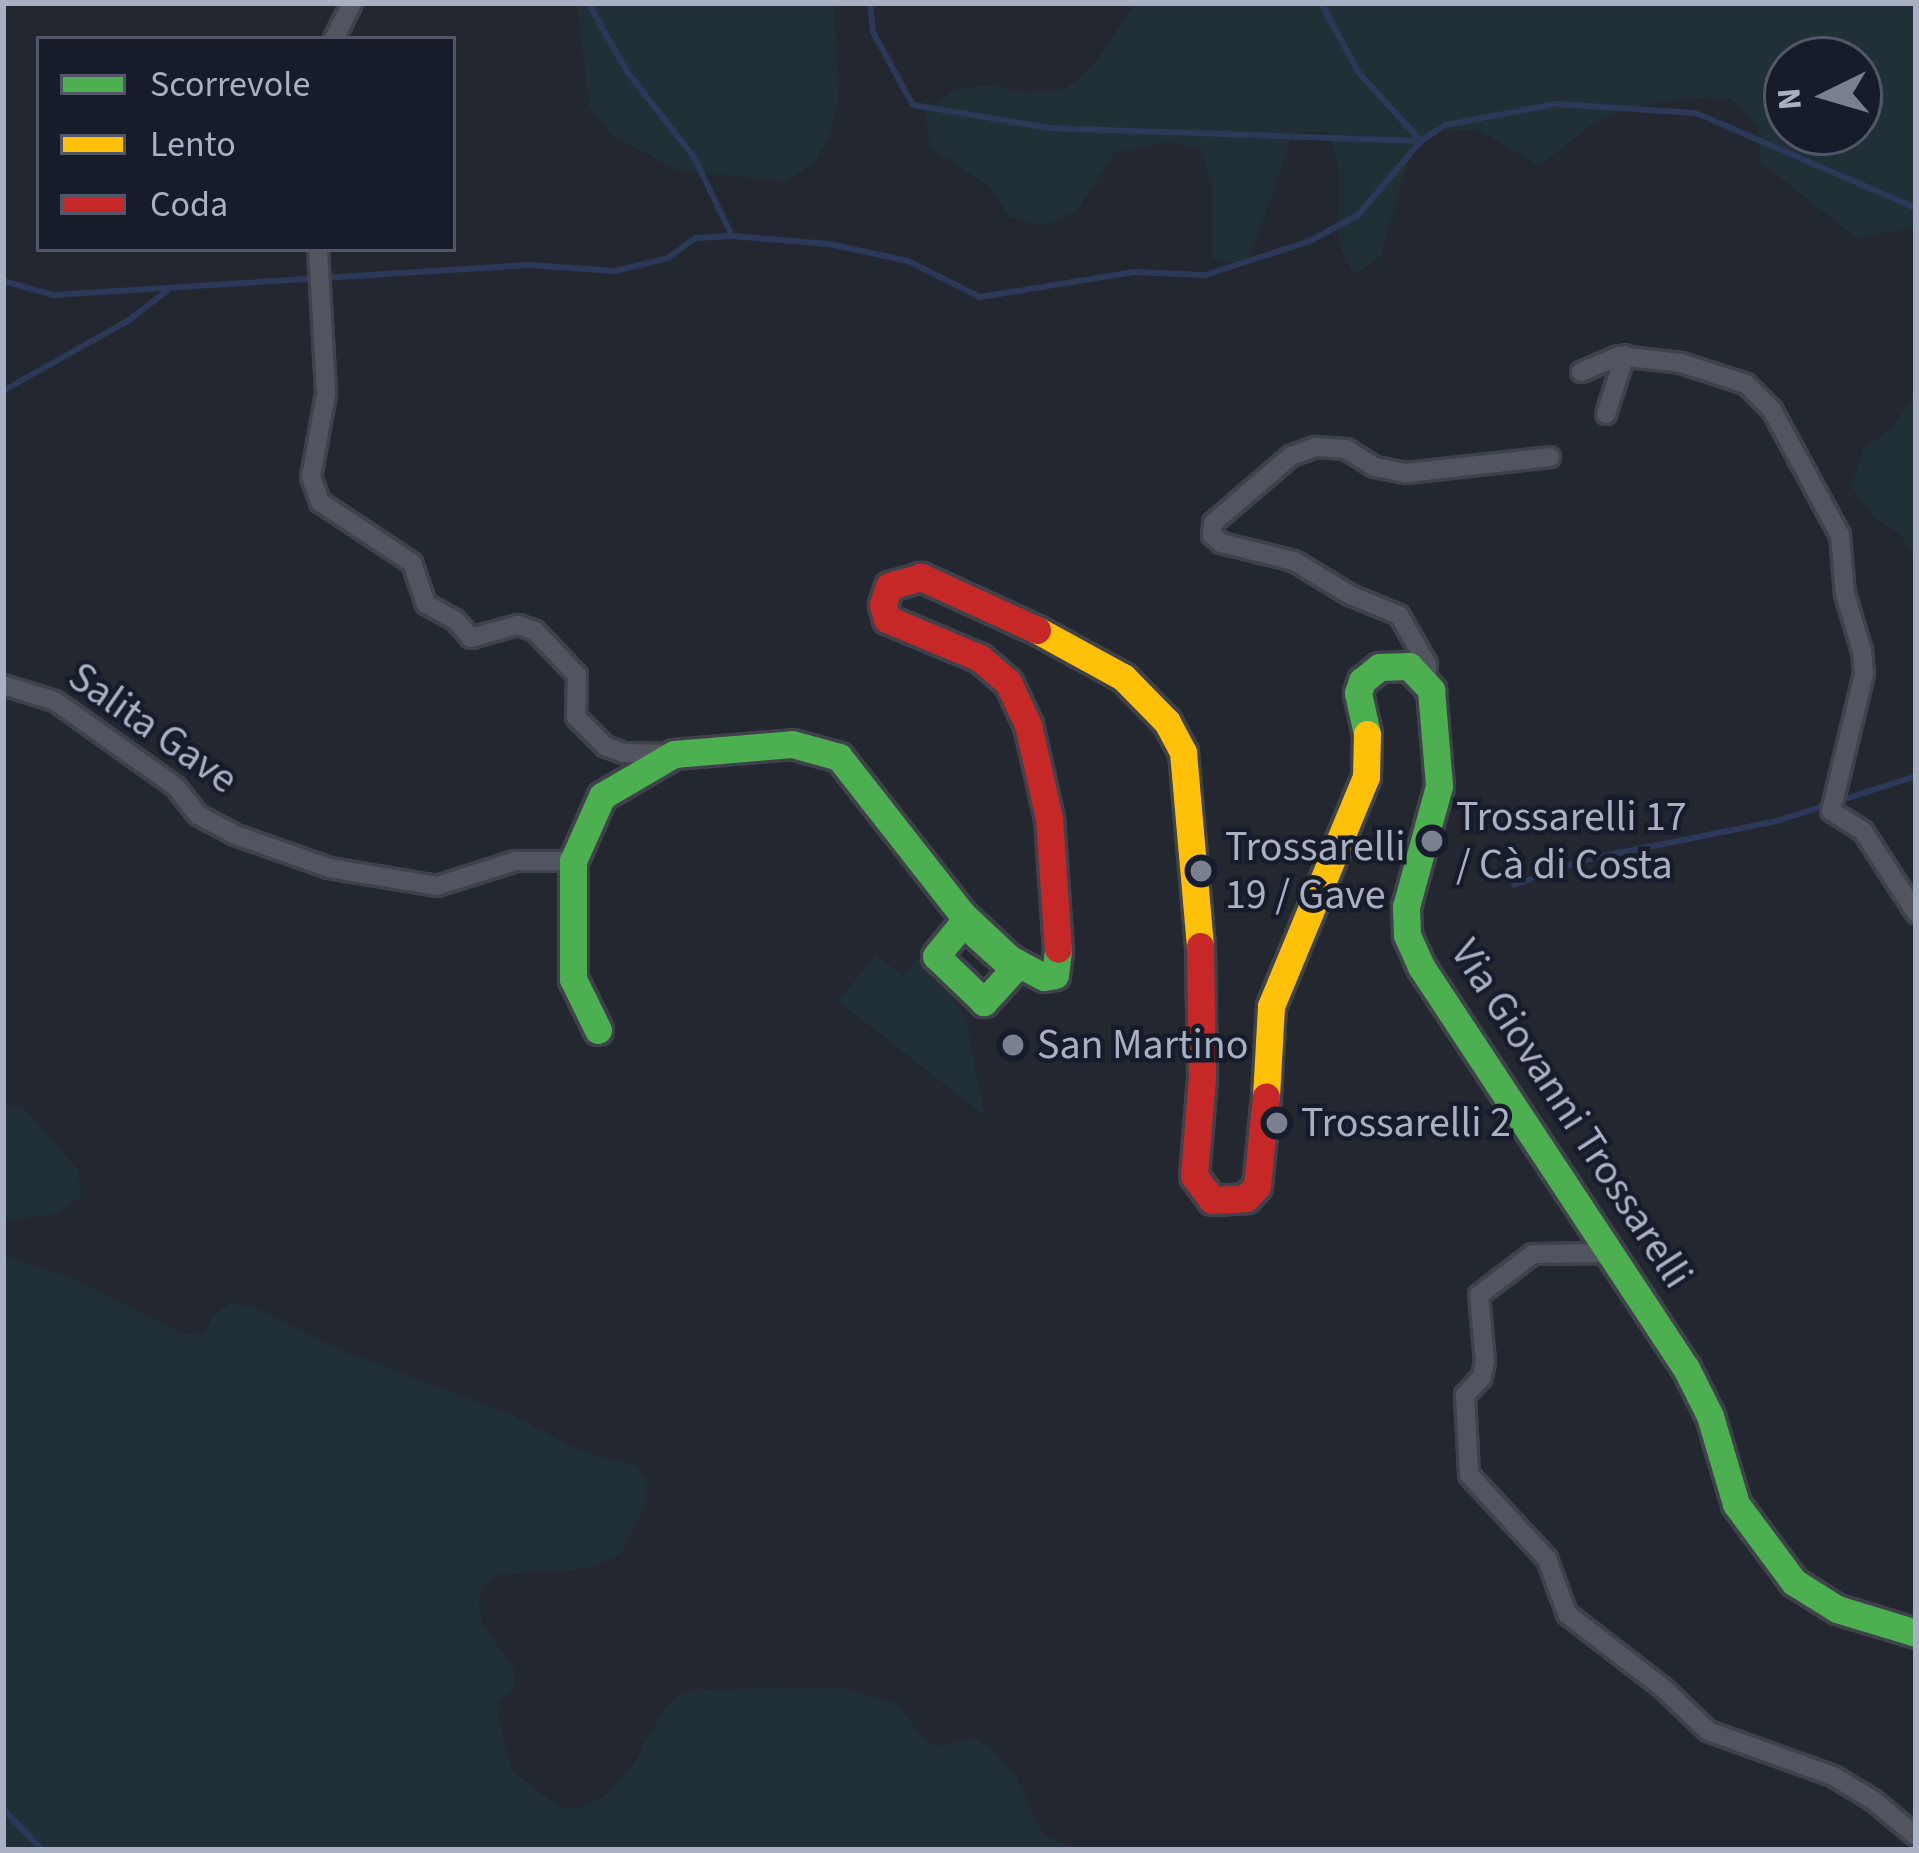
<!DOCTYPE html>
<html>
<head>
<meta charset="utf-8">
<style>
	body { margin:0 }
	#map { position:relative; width:1919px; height:1853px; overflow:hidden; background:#232730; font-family:"Source Sans 3",sans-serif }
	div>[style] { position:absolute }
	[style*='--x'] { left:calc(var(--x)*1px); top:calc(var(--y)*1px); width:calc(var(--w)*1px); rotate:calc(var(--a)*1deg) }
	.green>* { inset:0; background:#203036 }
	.stream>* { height:6px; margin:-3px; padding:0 3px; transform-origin:3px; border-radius:3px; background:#2c3858 }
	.roads { filter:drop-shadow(3px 0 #3f424a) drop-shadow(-3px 0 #3f424a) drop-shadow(0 3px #3f424a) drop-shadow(0 -3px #3f424a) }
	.street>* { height:18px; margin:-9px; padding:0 9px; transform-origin:9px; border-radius:9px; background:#525560 }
	.fast>* { height:27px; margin:-13.5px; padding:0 13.5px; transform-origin:13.5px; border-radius:13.5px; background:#4caf50 }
	.slow>* { height:27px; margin:-13.5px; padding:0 13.5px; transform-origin:13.5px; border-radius:13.5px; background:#ffc107 }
	.jam>* { height:27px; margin:-13.5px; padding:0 13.5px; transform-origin:13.5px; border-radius:13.5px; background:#c62828 }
	.dots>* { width:33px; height:33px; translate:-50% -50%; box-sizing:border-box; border:6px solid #171c2b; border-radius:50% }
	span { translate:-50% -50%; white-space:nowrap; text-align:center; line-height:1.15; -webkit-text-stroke:9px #171c2b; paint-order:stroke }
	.street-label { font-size:42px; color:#aab0c4 }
	.poi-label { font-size:42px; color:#aab0c4 }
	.left { translate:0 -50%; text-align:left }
	.frame { position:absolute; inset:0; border:6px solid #aab0c4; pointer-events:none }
	.legend { position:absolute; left:36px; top:36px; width:420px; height:216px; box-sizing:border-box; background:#171c2b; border:3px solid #525768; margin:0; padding:15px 21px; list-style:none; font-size:36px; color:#aab0c4 }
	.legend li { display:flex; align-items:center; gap:24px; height:60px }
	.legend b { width:60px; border:3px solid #525768 }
	.north { position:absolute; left:1763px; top:36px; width:120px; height:120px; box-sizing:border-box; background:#171c2b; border:3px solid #525768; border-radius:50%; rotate:265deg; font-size:33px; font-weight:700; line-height:48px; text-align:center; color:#aab0c4 }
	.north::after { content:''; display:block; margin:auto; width:42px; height:54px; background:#7b8090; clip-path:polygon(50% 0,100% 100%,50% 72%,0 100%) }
</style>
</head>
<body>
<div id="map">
	<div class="green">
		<div style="clip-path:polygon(577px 3px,835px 3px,838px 103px,830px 135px,814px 164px,785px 181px,677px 170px,611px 135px,589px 105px)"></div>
		<div style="clip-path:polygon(evenodd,1135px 3px,1916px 3px,1916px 227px,1857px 238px,1760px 162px,1758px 124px,1731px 99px,1697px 97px,1626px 108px,1594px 123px,1539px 166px,1477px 129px,1441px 130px,1411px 154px,1380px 256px,1354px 275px,1339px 245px,1339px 167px,1329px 132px,1293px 133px,1248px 264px,1212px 258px,1212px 184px,1200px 149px,1166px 142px,1114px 153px,1077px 211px,1045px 226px,1010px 217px,990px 187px,930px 148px,925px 112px,954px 90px,992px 85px,1029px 92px,1066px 89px,1095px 63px,1135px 3px,1859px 60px,1859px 132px,1787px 132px,1787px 60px,1859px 60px)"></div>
		<div style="clip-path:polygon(1916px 393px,1916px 562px,1902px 536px,1873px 516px,1851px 486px,1863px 449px,1893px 427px)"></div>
		<div style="clip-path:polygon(876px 955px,903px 976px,918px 959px,958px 1005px,966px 1020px,984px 1115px,838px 1001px)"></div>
		<div style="clip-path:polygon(3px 1104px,23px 1107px,78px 1170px,81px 1197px,56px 1214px,3px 1221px)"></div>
		<div style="clip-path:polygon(3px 1256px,67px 1276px,185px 1335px,204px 1333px,214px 1315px,229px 1304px,249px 1305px,335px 1348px,510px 1414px,580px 1451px,637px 1466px,647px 1482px,647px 1502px,622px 1553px,590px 1568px,500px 1574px,485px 1583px,479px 1602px,482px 1623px,514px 1669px,515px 1688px,500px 1700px,498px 1717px,511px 1770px,557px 1806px,576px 1809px,605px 1796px,633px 1765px,662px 1712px,675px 1697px,693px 1689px,844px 1688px,899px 1705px,920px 1736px,936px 1747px,973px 1738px,989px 1747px,1016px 1776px,1043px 1834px,1079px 1850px,3px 1850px)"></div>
	</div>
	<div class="stream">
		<div style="--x:588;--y:3;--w:81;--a:60.3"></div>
		<div style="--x:628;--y:73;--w:107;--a:51.8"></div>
		<div style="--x:694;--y:157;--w:88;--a:64.3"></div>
		<div style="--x:870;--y:3;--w:29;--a:84"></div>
		<div style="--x:873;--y:32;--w:83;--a:61.3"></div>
		<div style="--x:913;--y:105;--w:138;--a:9.6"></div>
		<div style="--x:1049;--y:128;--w:372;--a:2"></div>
		<div style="--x:1321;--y:3;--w:80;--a:61.5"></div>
		<div style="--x:1359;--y:73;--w:91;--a:47.7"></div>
		<div style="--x:3;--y:281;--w:52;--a:15.6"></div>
		<div style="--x:53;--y:295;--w:477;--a:-3.6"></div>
		<div style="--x:529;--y:265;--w:86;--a:4"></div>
		<div style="--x:615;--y:271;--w:55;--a:-13.8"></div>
		<div style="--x:668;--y:258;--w:34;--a:-36"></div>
		<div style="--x:696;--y:238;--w:36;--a:-3"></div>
		<div style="--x:732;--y:236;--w:97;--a:4.7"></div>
		<div style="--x:829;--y:244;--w:81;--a:12.1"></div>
		<div style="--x:908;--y:261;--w:80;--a:26.6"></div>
		<div style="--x:980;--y:297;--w:156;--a:-9.2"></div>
		<div style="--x:1134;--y:272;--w:71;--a:2.4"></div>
		<div style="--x:1205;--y:275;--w:110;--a:-17.9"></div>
		<div style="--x:1310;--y:241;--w:55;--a:-28.4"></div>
		<div style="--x:1358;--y:215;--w:97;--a:-49.6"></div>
		<div style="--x:1421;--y:141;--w:29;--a:-34"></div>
		<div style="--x:1445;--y:125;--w:113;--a:-10.7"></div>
		<div style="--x:1556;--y:104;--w:140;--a:3.7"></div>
		<div style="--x:1696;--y:113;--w:240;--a:23.4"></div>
		<div style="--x:3;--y:391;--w:145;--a:-29.4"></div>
		<div style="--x:129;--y:320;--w:49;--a:-37.6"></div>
		<div style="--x:1514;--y:885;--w:74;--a:-19.7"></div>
		<div style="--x:1584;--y:860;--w:197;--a:-11.4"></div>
		<div style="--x:1777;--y:821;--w:146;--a:-17.9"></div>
		<div style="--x:3;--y:1809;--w:57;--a:46.4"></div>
	</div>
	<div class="roads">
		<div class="street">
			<div style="--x:334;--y:39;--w:40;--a:-63.4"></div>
			<div style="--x:318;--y:249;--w:145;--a:86.8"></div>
			<div style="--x:326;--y:394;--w:84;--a:100.2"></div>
			<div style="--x:311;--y:477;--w:27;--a:70"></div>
			<div style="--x:320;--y:502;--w:110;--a:33.5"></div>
			<div style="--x:412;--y:563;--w:43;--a:71.1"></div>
			<div style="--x:426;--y:604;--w:33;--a:29"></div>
			<div style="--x:455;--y:620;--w:24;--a:48"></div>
			<div style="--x:471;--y:638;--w:49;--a:-15.5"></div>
			<div style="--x:518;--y:625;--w:18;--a:19"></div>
			<div style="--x:535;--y:631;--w:61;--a:46.3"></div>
			<div style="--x:577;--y:675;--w:42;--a:91.4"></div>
			<div style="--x:576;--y:717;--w:41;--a:45"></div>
			<div style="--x:605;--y:746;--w:19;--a:21"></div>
			<div style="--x:623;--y:753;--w:51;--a:1.1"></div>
			<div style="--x:1581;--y:372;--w:41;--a:-22.8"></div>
			<div style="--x:1619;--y:356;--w:62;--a:6.4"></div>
			<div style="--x:1681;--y:363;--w:68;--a:17.9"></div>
			<div style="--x:1746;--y:384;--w:37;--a:45"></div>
			<div style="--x:1772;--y:410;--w:142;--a:61.5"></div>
			<div style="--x:1840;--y:535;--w:59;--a:85.2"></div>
			<div style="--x:1845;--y:594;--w:59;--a:73.4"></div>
			<div style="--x:1862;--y:651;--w:23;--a:85"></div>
			<div style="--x:1864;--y:674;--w:141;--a:103.5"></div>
			<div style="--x:1831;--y:811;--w:38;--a:32"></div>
			<div style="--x:1863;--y:831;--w:98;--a:57.1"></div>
			<div style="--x:1606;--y:414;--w:62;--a:-72.1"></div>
			<div style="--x:1427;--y:680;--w:16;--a:-90"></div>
			<div style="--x:1427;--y:664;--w:56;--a:-119.7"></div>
			<div style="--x:1399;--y:615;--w:53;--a:-157.8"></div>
			<div style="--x:1350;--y:595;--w:66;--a:-148.7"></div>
			<div style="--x:1294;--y:561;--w:75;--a:-166.1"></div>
			<div style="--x:1221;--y:543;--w:12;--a:-138"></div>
			<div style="--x:1212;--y:535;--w:12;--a:-85"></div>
			<div style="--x:1213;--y:523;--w:103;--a:-40.7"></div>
			<div style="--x:1291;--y:456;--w:27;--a:-20"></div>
			<div style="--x:1316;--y:447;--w:30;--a:4"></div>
			<div style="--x:1346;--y:449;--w:34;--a:32"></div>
			<div style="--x:1375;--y:467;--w:32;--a:11"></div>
			<div style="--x:1406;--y:473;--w:145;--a:-6.3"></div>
			<div style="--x:3;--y:685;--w:54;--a:17.1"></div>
			<div style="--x:55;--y:701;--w:148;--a:35.4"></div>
			<div style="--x:176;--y:787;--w:36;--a:52"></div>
			<div style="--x:198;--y:815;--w:40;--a:28"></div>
			<div style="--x:233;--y:834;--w:102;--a:19.5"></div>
			<div style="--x:329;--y:868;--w:109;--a:9.5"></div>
			<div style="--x:437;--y:886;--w:83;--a:-17.6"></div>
			<div style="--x:516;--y:861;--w:57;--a:0"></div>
			<div style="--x:1614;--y:1253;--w:81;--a:179.3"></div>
			<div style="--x:1533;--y:1254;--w:68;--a:142.8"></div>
			<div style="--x:1479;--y:1295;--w:66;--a:84.8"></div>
			<div style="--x:1485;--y:1361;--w:16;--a:101"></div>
			<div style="--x:1482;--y:1377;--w:25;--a:133"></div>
			<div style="--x:1465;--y:1395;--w:80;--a:87.1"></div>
			<div style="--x:1469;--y:1475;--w:115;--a:47.1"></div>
			<div style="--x:1547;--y:1559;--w:59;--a:70"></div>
			<div style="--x:1567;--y:1614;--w:121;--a:37.6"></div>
			<div style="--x:1663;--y:1688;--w:62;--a:43.7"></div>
			<div style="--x:1708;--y:1731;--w:133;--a:19.8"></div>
			<div style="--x:1833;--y:1776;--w:47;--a:31"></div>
			<div style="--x:1873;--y:1800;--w:56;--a:39.9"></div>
		</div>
		<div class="fast">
			<div style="--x:1367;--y:734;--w:42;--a:-102.4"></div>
			<div style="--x:1358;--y:693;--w:13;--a:-72"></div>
			<div style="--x:1362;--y:681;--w:22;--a:-39"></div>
			<div style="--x:1379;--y:667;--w:30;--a:-2"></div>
			<div style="--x:1409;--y:666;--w:33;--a:47"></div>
			<div style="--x:1431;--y:690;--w:96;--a:85.2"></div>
			<div style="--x:1439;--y:786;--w:125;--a:105.3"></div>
			<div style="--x:1406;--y:907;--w:28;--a:88"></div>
			<div style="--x:1407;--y:935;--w:36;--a:66"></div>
			<div style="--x:1422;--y:968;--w:479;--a:56.6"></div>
			<div style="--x:1686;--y:1368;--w:54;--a:63.4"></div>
			<div style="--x:1710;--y:1416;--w:92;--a:73.5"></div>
			<div style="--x:1736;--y:1504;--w:97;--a:53.4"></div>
			<div style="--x:1794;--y:1582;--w:51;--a:32.1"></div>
			<div style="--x:1837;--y:1609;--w:83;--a:16.9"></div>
			<div style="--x:963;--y:923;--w:69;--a:42"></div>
			<div style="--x:1014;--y:969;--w:45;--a:132.3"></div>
			<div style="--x:984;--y:1002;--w:66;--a:-136.2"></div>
			<div style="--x:936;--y:956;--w:43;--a:-50.7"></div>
			<div style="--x:598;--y:1030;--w:57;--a:-116.1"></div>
			<div style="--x:573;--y:979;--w:118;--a:-90"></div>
			<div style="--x:573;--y:861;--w:71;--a:-66"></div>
			<div style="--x:602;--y:796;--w:83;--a:-30.3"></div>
			<div style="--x:674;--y:754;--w:118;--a:-4.8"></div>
			<div style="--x:792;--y:744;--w:49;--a:15.5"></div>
			<div style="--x:839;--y:757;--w:199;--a:51.9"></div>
			<div style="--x:962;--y:914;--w:66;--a:43.2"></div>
			<div style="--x:1010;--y:959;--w:38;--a:28"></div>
			<div style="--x:1044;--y:977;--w:11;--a:-10"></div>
			<div style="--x:1055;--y:975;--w:26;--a:-83"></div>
		</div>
		<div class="slow">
			<div style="--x:1037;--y:630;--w:98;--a:28.7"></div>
			<div style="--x:1123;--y:677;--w:63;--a:45.6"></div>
			<div style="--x:1167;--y:722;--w:34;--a:62"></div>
			<div style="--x:1183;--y:752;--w:195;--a:85"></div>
			<div style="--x:1266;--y:1096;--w:90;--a:-86.8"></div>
			<div style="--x:1271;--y:1006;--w:248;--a:-67.5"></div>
			<div style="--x:1366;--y:777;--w:43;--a:-88.7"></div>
		</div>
		<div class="jam">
			<div style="--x:1037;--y:630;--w:128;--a:-155.4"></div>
			<div style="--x:921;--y:577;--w:33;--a:164"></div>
			<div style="--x:889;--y:586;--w:20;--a:108"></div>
			<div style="--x:883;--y:605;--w:15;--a:74"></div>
			<div style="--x:887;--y:619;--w:101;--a:22.8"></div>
			<div style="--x:980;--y:658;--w:37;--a:41"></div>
			<div style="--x:1008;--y:682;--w:47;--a:65.1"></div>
			<div style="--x:1028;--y:725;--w:95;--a:77.3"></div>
			<div style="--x:1049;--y:818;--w:131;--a:86.1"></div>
			<div style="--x:1200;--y:946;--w:132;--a:89.1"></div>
			<div style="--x:1202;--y:1078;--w:98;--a:94.7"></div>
			<div style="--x:1194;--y:1176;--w:30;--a:53"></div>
			<div style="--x:1212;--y:1200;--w:34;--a:-3"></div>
			<div style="--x:1246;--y:1198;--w:16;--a:-47"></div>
			<div style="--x:1257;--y:1186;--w:90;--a:-84.3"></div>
		</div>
	</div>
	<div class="dots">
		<div style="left:1432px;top:841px;background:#7b8090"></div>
		<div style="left:1201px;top:871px;background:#7b8090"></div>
		<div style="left:1013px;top:1045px;background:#7b8090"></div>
		<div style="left:1277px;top:1123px;background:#7b8090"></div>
	</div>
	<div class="street-label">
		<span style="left:153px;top:728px;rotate:35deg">Salita Gave</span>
		<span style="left:1571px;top:1114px;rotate:57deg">Via Giovanni Trossarelli</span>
	</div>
	<div class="poi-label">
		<span class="left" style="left:1456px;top:841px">Trossarelli 17<br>/ Cà di Costa</span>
		<span class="left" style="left:1225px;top:871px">Trossarelli<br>19 / Gave</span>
		<span class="left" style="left:1037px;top:1045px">San Martino</span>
		<span class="left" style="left:1301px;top:1123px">Trossarelli 2</span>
	</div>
	<div class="frame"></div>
	<ul class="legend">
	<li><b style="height:15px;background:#4caf50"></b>Scorrevole</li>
	<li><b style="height:15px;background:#ffc107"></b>Lento</li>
	<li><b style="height:15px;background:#c62828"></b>Coda</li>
	</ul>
	<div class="north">N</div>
</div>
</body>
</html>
